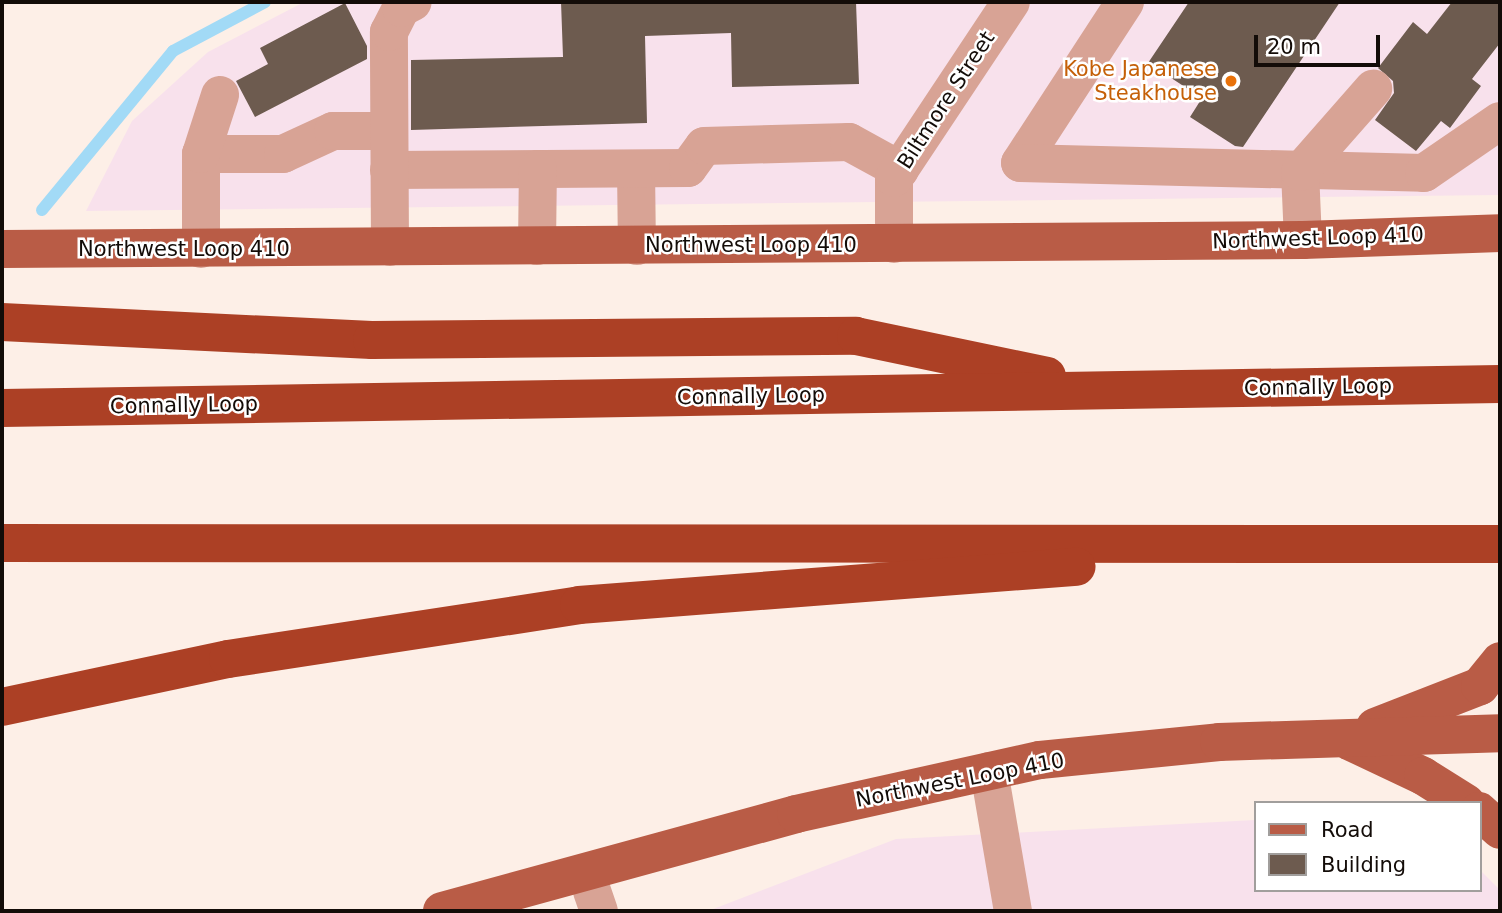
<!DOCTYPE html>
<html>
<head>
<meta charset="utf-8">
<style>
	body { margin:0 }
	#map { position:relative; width:1502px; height:913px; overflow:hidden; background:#fdefe7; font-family:"DejaVu Sans",sans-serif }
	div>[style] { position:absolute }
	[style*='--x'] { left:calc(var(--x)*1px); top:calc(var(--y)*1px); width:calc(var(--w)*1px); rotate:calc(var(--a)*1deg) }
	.commercial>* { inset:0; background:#f8e1ec }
	.stream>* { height:12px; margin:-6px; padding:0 6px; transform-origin:6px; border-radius:6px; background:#a2daf6 }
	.building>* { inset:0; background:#6d5b4f }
	.minor>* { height:38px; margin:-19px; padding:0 19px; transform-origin:19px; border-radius:19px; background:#d8a395 }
	.major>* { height:38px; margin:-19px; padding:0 19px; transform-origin:19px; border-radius:19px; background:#b95c46 }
	.highway>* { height:38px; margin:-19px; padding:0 19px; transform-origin:19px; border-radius:19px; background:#ac4025 }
	.dots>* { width:19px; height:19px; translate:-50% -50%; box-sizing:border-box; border:4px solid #fff; border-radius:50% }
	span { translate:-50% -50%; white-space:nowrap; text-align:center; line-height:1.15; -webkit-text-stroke:5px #fff; paint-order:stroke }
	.food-label { font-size:21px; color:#c56008 }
	.right { translate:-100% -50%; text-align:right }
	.street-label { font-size:21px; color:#130c08 }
	.frame { position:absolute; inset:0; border:4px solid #130c08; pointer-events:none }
	.legend { position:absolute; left:1254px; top:801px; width:228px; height:91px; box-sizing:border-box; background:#fff; border:2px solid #a19e9c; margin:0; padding:9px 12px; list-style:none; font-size:21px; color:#130c08 }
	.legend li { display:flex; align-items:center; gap:14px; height:35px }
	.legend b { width:35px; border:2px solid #a19e9c }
	.scale { position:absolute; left:1254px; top:35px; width:126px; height:32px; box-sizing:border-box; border:4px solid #130c08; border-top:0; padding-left:9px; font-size:21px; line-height:24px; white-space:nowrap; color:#130c08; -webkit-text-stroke:5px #fff; paint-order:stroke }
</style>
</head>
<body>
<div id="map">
	<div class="commercial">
		<div style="clip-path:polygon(304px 2px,1500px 2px,1500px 195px,86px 211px,132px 121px,208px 52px)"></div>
		<div style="clip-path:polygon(1255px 820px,1255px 890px,1479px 890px,1479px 869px,1500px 890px,1500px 911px,708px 911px,896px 839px)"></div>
	</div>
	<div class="stream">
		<div style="--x:42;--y:210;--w:206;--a:-50.5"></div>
		<div style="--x:173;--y:51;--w:104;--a:-28"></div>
	</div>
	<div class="building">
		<div style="clip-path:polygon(561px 2px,856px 2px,859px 84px,732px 87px,731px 33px,645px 36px,647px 123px,411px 130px,411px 60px,563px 57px)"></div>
		<div style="clip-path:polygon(1189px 2px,1340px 2px,1243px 147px,1235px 146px,1190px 117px,1202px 98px,1148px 63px)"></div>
		<div style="clip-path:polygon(1452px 2px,1500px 2px,1500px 43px,1472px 79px,1481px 86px,1450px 128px,1441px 121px,1416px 151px,1375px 120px,1394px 93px,1393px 81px,1378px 68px,1413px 22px,1427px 34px)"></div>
		<div style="clip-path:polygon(345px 3px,367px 46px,367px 59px,255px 117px,236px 81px,268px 64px,260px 48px)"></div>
	</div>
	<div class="minor">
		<div style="--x:1125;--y:2;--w:192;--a:123.1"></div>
		<div style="--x:1020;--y:163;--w:404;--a:1.4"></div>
		<div style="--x:1424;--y:173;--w:92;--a:-34.4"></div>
		<div style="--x:201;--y:154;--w:82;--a:0"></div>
		<div style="--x:283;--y:154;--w:55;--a:-24.7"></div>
		<div style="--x:333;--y:131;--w:56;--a:0"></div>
		<div style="--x:636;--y:169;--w:77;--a:89.3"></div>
		<div style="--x:389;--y:170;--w:299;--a:-0.4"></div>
		<div style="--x:688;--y:168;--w:27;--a:-54"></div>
		<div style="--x:704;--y:146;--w:145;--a:-1.6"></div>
		<div style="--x:849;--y:142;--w:58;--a:28.8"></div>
		<div style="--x:1303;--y:240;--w:68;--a:-92.5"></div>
		<div style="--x:1300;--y:172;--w:111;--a:-48.7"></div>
		<div style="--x:894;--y:244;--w:66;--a:-90"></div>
		<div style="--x:894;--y:178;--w:211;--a:-56.4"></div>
		<div style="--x:537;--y:246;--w:77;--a:-89.3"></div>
		<div style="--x:390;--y:247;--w:215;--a:-90.3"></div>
		<div style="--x:389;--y:32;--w:27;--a:-63"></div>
		<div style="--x:401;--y:8;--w:13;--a:-27"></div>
		<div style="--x:201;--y:249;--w:95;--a:-90"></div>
		<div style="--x:201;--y:154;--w:62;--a:-72.1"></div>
		<div style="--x:989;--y:771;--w:142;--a:80.3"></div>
		<div style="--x:592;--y:891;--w:21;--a:71"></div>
	</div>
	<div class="major">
		<div style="--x:2;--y:249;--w:1301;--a:-0.4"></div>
		<div style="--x:1303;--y:240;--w:197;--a:-2"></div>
		<div style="--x:1375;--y:727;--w:113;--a:-21.3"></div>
		<div style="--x:1480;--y:686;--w:32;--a:-51"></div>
		<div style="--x:1349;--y:741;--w:82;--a:25.3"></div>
		<div style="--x:1423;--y:776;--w:51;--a:32.1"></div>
		<div style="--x:1479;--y:811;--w:28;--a:42"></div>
		<div style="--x:442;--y:911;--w:367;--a:-15.3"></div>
		<div style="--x:796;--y:814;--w:250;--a:-12.5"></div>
		<div style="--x:1040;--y:760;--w:180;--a:-5.7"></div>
		<div style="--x:1219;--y:742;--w:281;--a:-1.8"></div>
	</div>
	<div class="highway">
		<div style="--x:2;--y:322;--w:370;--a:2.8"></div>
		<div style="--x:372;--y:340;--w:484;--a:-0.5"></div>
		<div style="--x:856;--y:336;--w:195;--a:11.8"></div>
		<div style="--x:2;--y:408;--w:1498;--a:-0.92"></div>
		<div style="--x:2;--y:543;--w:1498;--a:0.04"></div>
		<div style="--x:2;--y:707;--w:231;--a:-12"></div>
		<div style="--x:228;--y:659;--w:355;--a:-8.7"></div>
		<div style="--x:579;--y:605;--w:499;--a:-4.4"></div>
	</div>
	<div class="dots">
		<div style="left:1231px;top:81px;background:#e8710a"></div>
	</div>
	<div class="food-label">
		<span class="right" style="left:1217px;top:81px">Kobe Japanese<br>Steakhouse</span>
	</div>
	<div class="street-label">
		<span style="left:946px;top:100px;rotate:-57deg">Biltmore Street</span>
		<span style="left:1318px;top:238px;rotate:-2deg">Northwest Loop 410</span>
		<span style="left:751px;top:245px">Northwest Loop 410</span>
		<span style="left:184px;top:249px">Northwest Loop 410</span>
		<span style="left:1318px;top:387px;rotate:-1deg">Connally Loop</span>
		<span style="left:751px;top:396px;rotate:-1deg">Connally Loop</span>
		<span style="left:184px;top:405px;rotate:-1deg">Connally Loop</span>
		<span style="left:960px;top:780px;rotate:-11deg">Northwest Loop 410</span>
	</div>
	<div class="frame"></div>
	<ul class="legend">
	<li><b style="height:9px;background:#b95c46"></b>Road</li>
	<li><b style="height:19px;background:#6d5b4f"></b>Building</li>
	</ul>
	<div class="scale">20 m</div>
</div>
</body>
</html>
